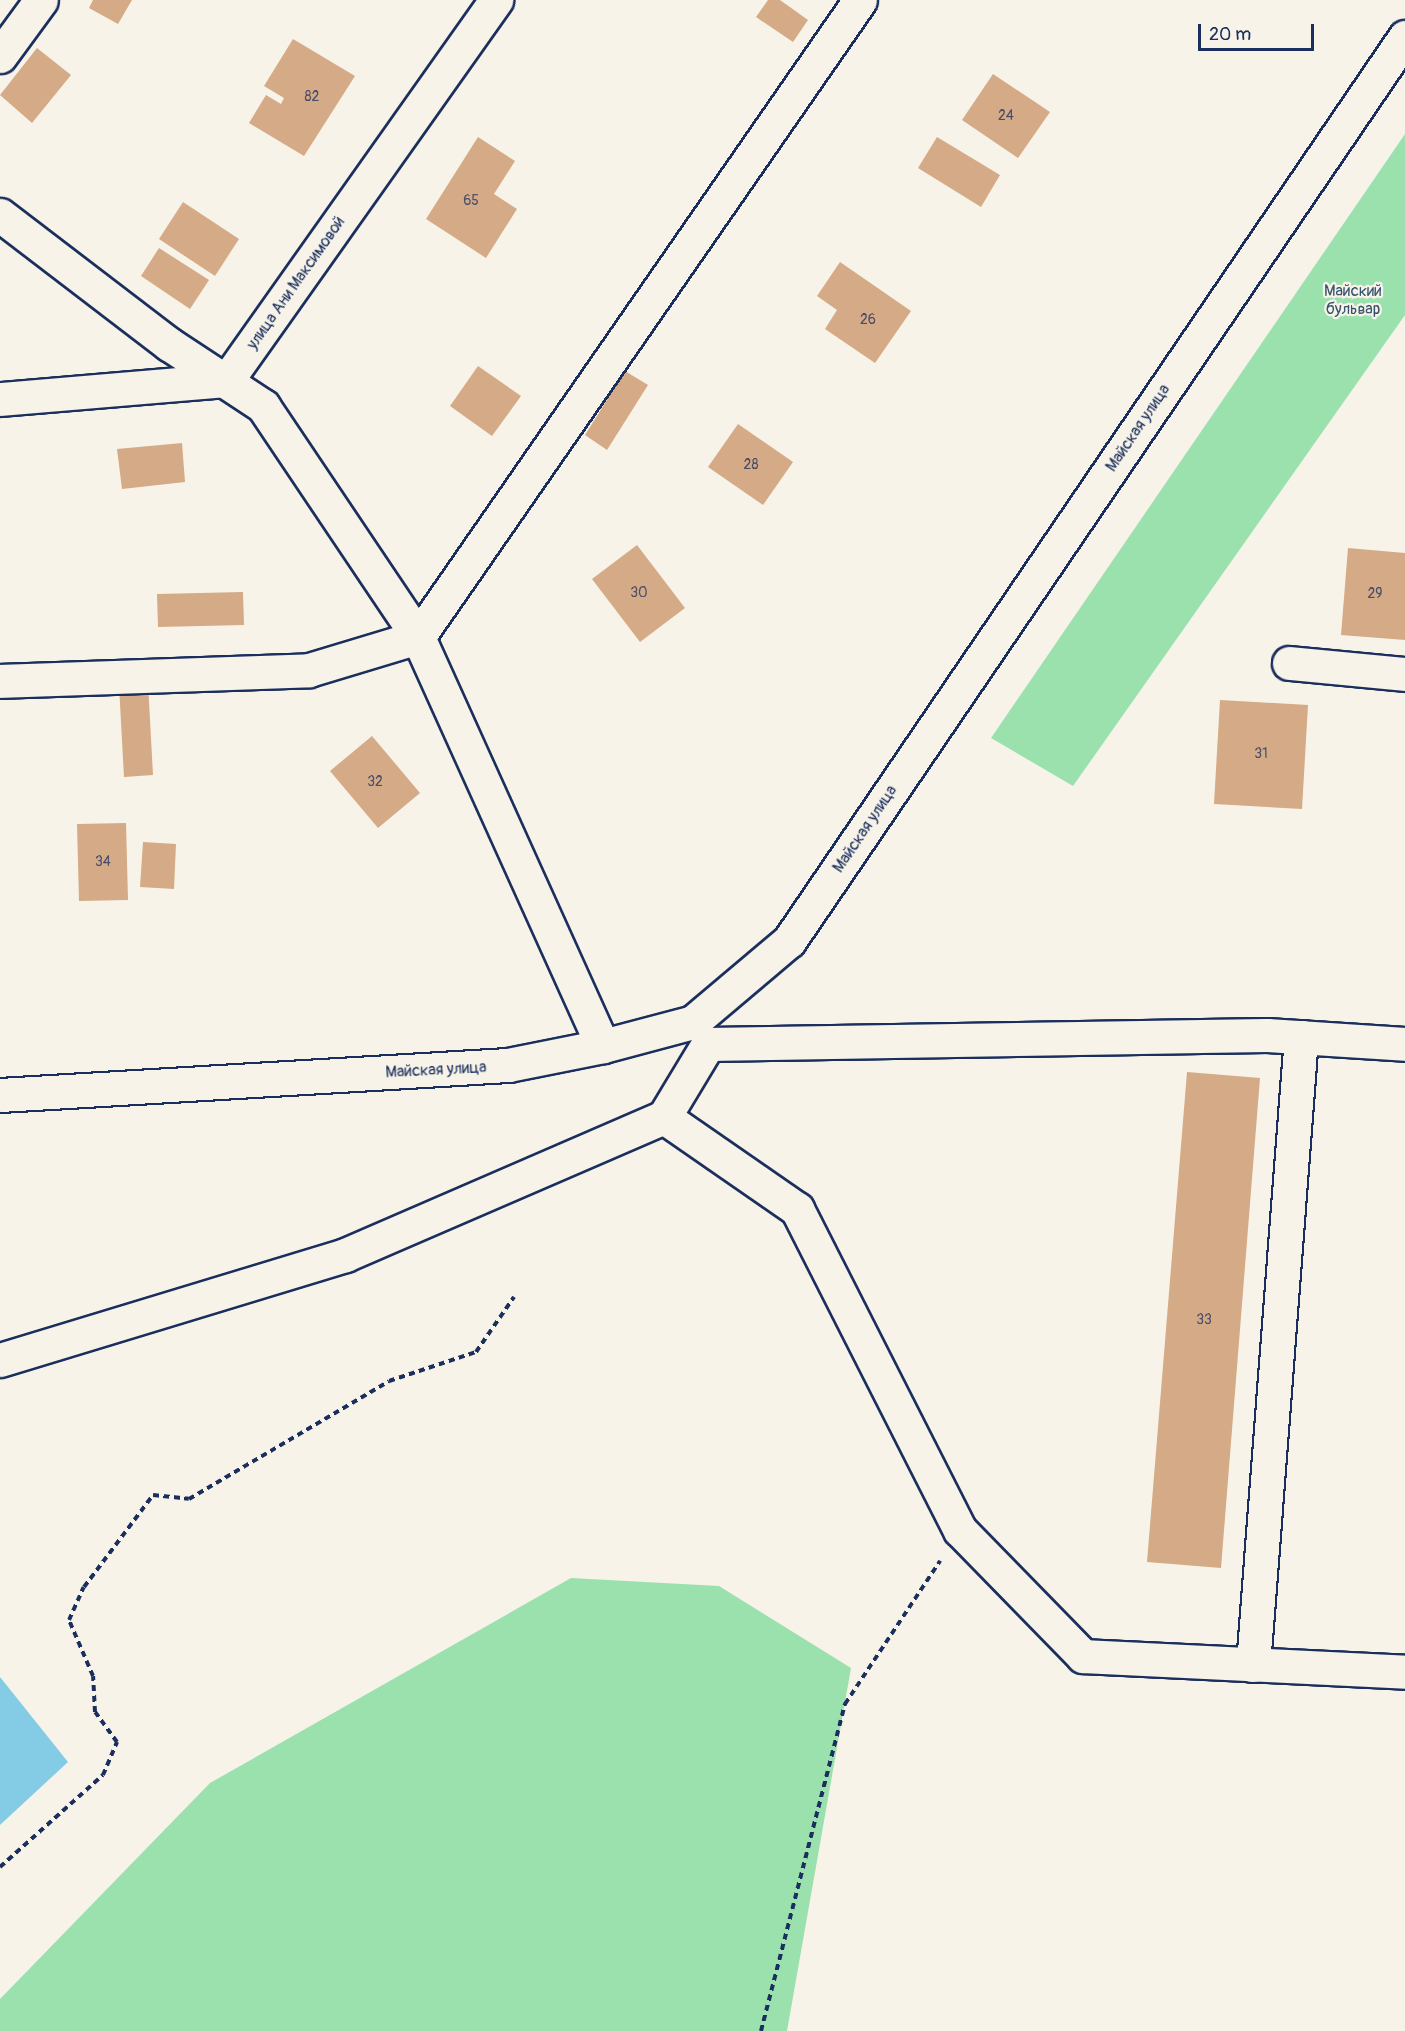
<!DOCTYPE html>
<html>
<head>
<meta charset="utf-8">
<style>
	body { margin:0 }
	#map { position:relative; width:1405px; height:2031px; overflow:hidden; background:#f7f3e8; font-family:Pangolin,sans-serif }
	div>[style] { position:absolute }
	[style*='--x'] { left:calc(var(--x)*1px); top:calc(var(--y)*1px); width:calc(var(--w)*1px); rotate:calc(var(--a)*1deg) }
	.green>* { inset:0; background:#9be1ae }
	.water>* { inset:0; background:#84cbe6 }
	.building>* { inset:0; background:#d5aa86 }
	.path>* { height:4px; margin-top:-2px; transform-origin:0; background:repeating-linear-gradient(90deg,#1b2f5e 0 6px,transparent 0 10.5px) }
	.roads { filter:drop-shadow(2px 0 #1b2f5e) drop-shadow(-2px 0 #1b2f5e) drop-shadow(0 2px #1b2f5e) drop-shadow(0 -2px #1b2f5e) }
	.minor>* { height:33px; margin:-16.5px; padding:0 16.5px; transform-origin:16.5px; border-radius:16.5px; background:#f7f3e8 }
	span { translate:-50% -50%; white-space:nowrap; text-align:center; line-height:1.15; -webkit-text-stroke:4.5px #f7f3e8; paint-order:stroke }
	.number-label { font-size:14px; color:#4a4e68 }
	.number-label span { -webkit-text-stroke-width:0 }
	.street-label { font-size:16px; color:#1b2f5e }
	.park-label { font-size:16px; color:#35536e }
	.scale { position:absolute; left:1198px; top:24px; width:116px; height:27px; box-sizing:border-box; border:3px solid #1b2f5e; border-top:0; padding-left:8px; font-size:18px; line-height:21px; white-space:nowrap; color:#1b2f5e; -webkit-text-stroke:4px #f7f3e8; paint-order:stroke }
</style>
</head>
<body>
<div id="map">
	<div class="green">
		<div style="clip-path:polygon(1405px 134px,1405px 315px,1073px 786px,991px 738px)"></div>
		<div style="clip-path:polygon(571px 1578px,719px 1586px,851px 1668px,787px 2031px,0 2031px,0 1999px,210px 1783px)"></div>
	</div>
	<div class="water">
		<div style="clip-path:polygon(0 1677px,68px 1762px,0 1825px)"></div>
	</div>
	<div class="building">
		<div style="clip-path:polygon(93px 0,132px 0,118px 24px,89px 8px)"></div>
		<div style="clip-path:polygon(768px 0,780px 0,808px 20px,793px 42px,756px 17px)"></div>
		<div style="clip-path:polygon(293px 39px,355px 76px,304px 156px,249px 123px,266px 95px,281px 104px,284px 98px,264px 86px)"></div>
		<div style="clip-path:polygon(37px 48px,71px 75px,32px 123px,0 95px)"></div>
		<div style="clip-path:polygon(993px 74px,1050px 112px,1018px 158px,962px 120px)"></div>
		<div style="clip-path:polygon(478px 137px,515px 161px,494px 194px,517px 209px,486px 258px,426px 219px)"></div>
		<div style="clip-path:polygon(937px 137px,1000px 175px,981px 207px,918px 168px)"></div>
		<div style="clip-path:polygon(183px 202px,239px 239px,215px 276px,159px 239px)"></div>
		<div style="clip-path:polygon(159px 248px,209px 280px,190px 309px,141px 276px)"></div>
		<div style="clip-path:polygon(840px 262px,911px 311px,875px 363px,825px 329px,837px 310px,817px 296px)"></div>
		<div style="clip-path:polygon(478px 366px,521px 396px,492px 436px,450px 406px)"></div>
		<div style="clip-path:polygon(625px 371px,648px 385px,607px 450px,585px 435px)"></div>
		<div style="clip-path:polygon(738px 424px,793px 462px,763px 505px,708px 467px)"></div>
		<div style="clip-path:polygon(182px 443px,185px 482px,122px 489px,117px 449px)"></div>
		<div style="clip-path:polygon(637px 545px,685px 608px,640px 642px,592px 579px)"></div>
		<div style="clip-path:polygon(1348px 548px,1405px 553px,1405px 640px,1341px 635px)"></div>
		<div style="clip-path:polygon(243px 592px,244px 625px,158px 627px,157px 594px)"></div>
		<div style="clip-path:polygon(148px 683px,153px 775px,124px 777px,119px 685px)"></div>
		<div style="clip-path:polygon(1220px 700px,1308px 705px,1302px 809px,1214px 804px)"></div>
		<div style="clip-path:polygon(372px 736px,420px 793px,378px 828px,330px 771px)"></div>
		<div style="clip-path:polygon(126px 823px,128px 900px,79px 901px,77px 824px)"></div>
		<div style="clip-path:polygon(143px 842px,176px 844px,174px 889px,140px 887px)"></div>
		<div style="clip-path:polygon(1187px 1072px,1260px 1078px,1221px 1568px,1147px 1562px)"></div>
	</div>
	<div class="path">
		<div style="--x:0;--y:1867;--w:138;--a:-41.8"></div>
		<div style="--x:103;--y:1775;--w:36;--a:-67"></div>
		<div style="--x:117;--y:1742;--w:37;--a:-126"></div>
		<div style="--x:95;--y:1712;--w:36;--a:-93"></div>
		<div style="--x:93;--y:1676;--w:61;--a:-113.2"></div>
		<div style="--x:69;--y:1620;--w:36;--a:-66"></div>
		<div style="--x:84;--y:1587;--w:115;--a:-53.1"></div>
		<div style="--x:153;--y:1495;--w:36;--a:6"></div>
		<div style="--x:189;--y:1499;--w:232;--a:-30.5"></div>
		<div style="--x:389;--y:1381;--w:92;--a:-18.4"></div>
		<div style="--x:476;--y:1352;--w:67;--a:-55.4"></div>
		<div style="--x:761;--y:2031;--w:338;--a:-75.6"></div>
		<div style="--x:845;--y:1704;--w:172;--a:-56.4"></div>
	</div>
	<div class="roads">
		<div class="minor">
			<div style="--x:0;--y:56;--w:69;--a:-53.8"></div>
			<div style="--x:0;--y:215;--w:213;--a:37.4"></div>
			<div style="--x:169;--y:344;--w:113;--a:33.4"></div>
			<div style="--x:263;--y:406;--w:278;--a:56.1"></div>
			<div style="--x:418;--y:637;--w:449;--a:65.7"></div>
			<div style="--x:0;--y:399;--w:228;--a:-4.8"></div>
			<div style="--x:227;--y:380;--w:466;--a:-54.7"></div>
			<div style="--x:1289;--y:663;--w:117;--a:5.4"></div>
			<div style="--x:0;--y:681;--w:309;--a:-2"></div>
			<div style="--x:309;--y:670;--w:114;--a:-16.8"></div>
			<div style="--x:418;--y:637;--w:775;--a:-55.24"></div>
			<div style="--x:708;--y:1044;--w:559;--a:-0.92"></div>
			<div style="--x:1267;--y:1035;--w:138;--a:3.7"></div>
			<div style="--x:0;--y:1095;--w:509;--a:-3.38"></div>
			<div style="--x:508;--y:1065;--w:97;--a:-11.3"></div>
			<div style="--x:603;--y:1046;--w:93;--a:-14.9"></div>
			<div style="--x:693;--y:1022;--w:126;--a:-40.2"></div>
			<div style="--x:789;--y:941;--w:1094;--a:-55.73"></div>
			<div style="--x:664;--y:1117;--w:162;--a:34.7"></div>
			<div style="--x:797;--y:1209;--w:360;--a:63.1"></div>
			<div style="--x:960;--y:1530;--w:176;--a:45.7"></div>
			<div style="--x:1083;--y:1656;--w:322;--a:2.8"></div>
			<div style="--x:0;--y:1360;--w:361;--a:-16.9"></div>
			<div style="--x:345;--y:1255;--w:348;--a:-23.4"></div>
			<div style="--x:664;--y:1117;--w:85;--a:-58.9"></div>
			<div style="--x:1253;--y:1665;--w:630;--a:-85.63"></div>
		</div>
	</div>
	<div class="number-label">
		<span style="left:312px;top:97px">82</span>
		<span style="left:1006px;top:116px">24</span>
		<span style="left:471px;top:201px">65</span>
		<span style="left:868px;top:320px">26</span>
		<span style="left:751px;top:465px">28</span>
		<span style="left:639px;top:593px">30</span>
		<span style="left:1375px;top:594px">29</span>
		<span style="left:1261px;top:754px">31</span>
		<span style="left:375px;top:782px">32</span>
		<span style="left:103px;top:862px">34</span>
		<span style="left:1204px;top:1320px">33</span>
	</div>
	<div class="street-label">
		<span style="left:296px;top:283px;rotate:-55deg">улица Ани Максимовой</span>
		<span style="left:1138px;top:428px;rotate:-56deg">Майская улица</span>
		<span style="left:865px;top:829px;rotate:-56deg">Майская улица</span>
		<span style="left:436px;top:1070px;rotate:-3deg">Майская улица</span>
	</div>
	<div class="park-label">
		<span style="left:1353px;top:300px">Майский<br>бульвар</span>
	</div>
	<div class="scale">20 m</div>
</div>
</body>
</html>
